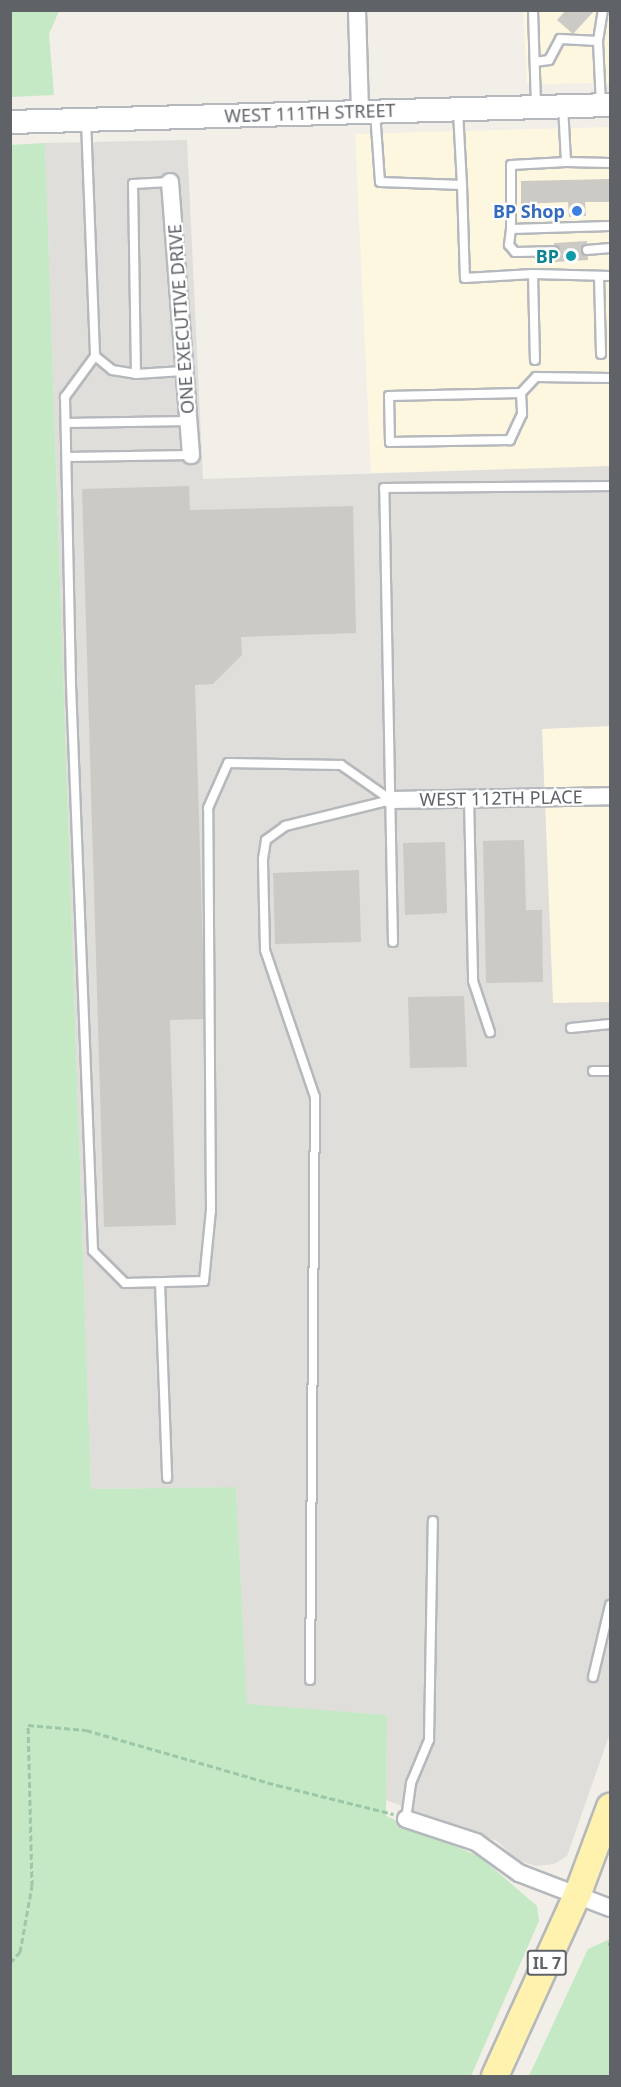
<!DOCTYPE html>
<html>
<head>
<meta charset="utf-8">
<style>
	body { margin:0 }
	#map { position:relative; width:621px; height:2087px; overflow:hidden; background:#f1efe8; font-family:"Noto Sans",sans-serif }
	div>[style] { position:absolute }
	[style*='--x'] { left:calc(var(--x)*1px); top:calc(var(--y)*1px); width:calc(var(--w)*1px); rotate:calc(var(--a)*1deg) }
	.commercial>* { inset:0; background:#fef7e0 }
	.industrial>* { inset:0; background:#e0deda }
	.green>* { inset:0; background:#c5e8c5 }
	.building>* { inset:0; background:#cccac5 }
	.path>* { height:3px; margin-top:-1.5px; transform-origin:0; background:repeating-linear-gradient(90deg,#9cc7a9 0 6px,transparent 0 9px) }
	.roads { filter:drop-shadow(2px 0 #b5b8bc) drop-shadow(-2px 0 #b5b8bc) drop-shadow(0 2px #b5b8bc) drop-shadow(0 -2px #b5b8bc) }
	.service>* { height:8px; margin:-4px; padding:0 4px; transform-origin:4px; border-radius:4px; background:#fff }
	.minor>* { height:16px; margin:-8px; padding:0 8px; transform-origin:8px; border-radius:8px; background:#fff }
	.secondary>* { height:22px; margin:-11px; padding:0 11px; transform-origin:11px; border-radius:11px; background:#fff }
	.primary>* { height:26px; margin:-13px; padding:0 13px; transform-origin:13px; border-radius:13px; background:#fff2af }
	.dots>* { width:16px; height:16px; translate:-50% -50%; box-sizing:border-box; border:3px solid #fff; border-radius:50% }
	span { translate:-50% -50%; white-space:nowrap; text-align:center; line-height:1.15; -webkit-text-stroke:4.5px #fff; paint-order:stroke }
	.shield-label span { padding:2px 4px; background:#fff; border:2px solid; border-radius:4px; -webkit-text-stroke-width:0 }
	.shield-label { font-size:16px; color:#5f6368; font-weight:700 }
	.street-label { font-size:18px; color:#5f6368 }
	.shop-label { font-size:18px; color:#366cbe; font-weight:700 }
	.right { translate:-100% -50%; text-align:right }
	.culture-label { font-size:18px; color:#0d838f; font-weight:700 }
	.frame { position:absolute; inset:0; border:12px solid #5f6368; pointer-events:none }
</style>
</head>
<body>
<div id="map">
	<div class="commercial">
		<div style="clip-path:polygon(523px 11px,610px 11px,610px 83px,527px 84px)"></div>
		<div style="clip-path:polygon(610px 127px,610px 466px,371px 473px,355px 134px)"></div>
		<div style="clip-path:polygon(610px 726px,610px 1002px,553px 1003px,542px 728px)"></div>
	</div>
	<div class="industrial">
		<div style="clip-path:polygon(187px 140px,203px 479px,610px 466px,610px 726px,542px 729px,553px 1003px,610px 1002px,610px 1733px,567px 1856px,554px 1864px,535px 1866px,516px 1859px,497px 1841px,386px 1800px,387px 1715px,247px 1705px,236px 1487px,91px 1489px,45px 143px)"></div>
	</div>
	<div class="green">
		<div style="clip-path:polygon(10px 11px,59px 11px,49px 34px,54px 95px,11px 97px)"></div>
		<div style="clip-path:polygon(45px 143px,91px 1489px,236px 1487px,247px 1704px,387px 1715px,386px 1816px,480px 1857px,537px 1906px,539px 1921px,471px 2076px,11px 2076px,10px 145px)"></div>
		<div style="clip-path:polygon(610px 1939px,610px 2076px,529px 2076px,588px 1949px)"></div>
	</div>
	<div class="building">
		<div style="clip-path:polygon(566px 10px,595px 10px,573px 34px,557px 20px)"></div>
		<div style="clip-path:polygon(610px 179px,610px 202px,585px 202px,586px 216px,569px 217px,568px 202px,521px 204px,521px 181px)"></div>
		<div style="clip-path:polygon(587px 241px,588px 260px,555px 262px,554px 243px)"></div>
		<div style="clip-path:polygon(189px 486px,190px 510px,353px 506px,356px 633px,241px 637px,242px 655px,213px 684px,195px 685px,205px 1019px,170px 1020px,176px 1225px,104px 1227px,82px 489px)"></div>
		<div style="clip-path:polygon(524px 840px,526px 910px,542px 910px,543px 982px,486px 983px,483px 841px)"></div>
		<div style="clip-path:polygon(445px 842px,447px 913px,405px 915px,403px 843px)"></div>
		<div style="clip-path:polygon(359px 870px,361px 942px,275px 944px,273px 873px)"></div>
		<div style="clip-path:polygon(464px 996px,467px 1067px,410px 1068px,408px 997px)"></div>
	</div>
	<div class="path">
		<div style="--x:608;--y:1944;--w:2;--a:0"></div>
		<div style="--x:10;--y:1963;--w:15;--a:-48"></div>
		<div style="--x:20;--y:1952;--w:67;--a:-79.7"></div>
		<div style="--x:32;--y:1886;--w:161;--a:-91.4"></div>
		<div style="--x:28;--y:1725;--w:58;--a:4.9"></div>
		<div style="--x:86;--y:1730;--w:199;--a:16.1"></div>
		<div style="--x:277;--y:1785;--w:120;--a:14"></div>
	</div>
	<div class="roads">
		<div class="service">
			<div style="--x:533;--y:10;--w:96;--a:88.2"></div>
			<div style="--x:535;--y:62;--w:14;--a:-8"></div>
			<div style="--x:549;--y:60;--w:24;--a:-62"></div>
			<div style="--x:560;--y:39;--w:38;--a:3"></div>
			<div style="--x:601;--y:105;--w:64;--a:-92.7"></div>
			<div style="--x:598;--y:41;--w:31;--a:-81"></div>
			<div style="--x:563;--y:106;--w:56;--a:86.9"></div>
			<div style="--x:566;--y:162;--w:55;--a:176.9"></div>
			<div style="--x:511;--y:165;--w:64;--a:90"></div>
			<div style="--x:511;--y:229;--w:99;--a:-1.7"></div>
			<div style="--x:375;--y:112;--w:70;--a:85.9"></div>
			<div style="--x:380;--y:182;--w:82;--a:2.1"></div>
			<div style="--x:462;--y:185;--w:75;--a:-93.1"></div>
			<div style="--x:86;--y:120;--w:236;--a:87.8"></div>
			<div style="--x:95;--y:356;--w:22;--a:39"></div>
			<div style="--x:112;--y:370;--w:24;--a:9"></div>
			<div style="--x:136;--y:374;--w:47;--a:-3.7"></div>
			<div style="--x:566;--y:162;--w:44;--a:1.3"></div>
			<div style="--x:462;--y:185;--w:93;--a:88.2"></div>
			<div style="--x:465;--y:278;--w:68;--a:-3.4"></div>
			<div style="--x:533;--y:274;--w:77;--a:1.5"></div>
			<div style="--x:511;--y:229;--w:16;--a:97"></div>
			<div style="--x:509;--y:245;--w:9;--a:49"></div>
			<div style="--x:515;--y:252;--w:39;--a:-1"></div>
			<div style="--x:587;--y:250;--w:23;--a:-5"></div>
			<div style="--x:533;--y:274;--w:86;--a:88.7"></div>
			<div style="--x:599;--y:276;--w:78;--a:88.5"></div>
			<div style="--x:95;--y:356;--w:51;--a:126.2"></div>
			<div style="--x:65;--y:397;--w:288;--a:88.8"></div>
			<div style="--x:71;--y:685;--w:566;--a:87.77"></div>
			<div style="--x:93;--y:1251;--w:45;--a:45"></div>
			<div style="--x:125;--y:1283;--w:79;--a:-1.5"></div>
			<div style="--x:204;--y:1281;--w:71;--a:-84.4"></div>
			<div style="--x:211;--y:1210;--w:402;--a:-90.4"></div>
			<div style="--x:208;--y:808;--w:49;--a:-66"></div>
			<div style="--x:228;--y:763;--w:113;--a:1"></div>
			<div style="--x:341;--y:765;--w:61;--a:35"></div>
			<div style="--x:136;--y:374;--w:190;--a:-90.9"></div>
			<div style="--x:133;--y:184;--w:37;--a:-3"></div>
			<div style="--x:521;--y:393;--w:21;--a:87"></div>
			<div style="--x:522;--y:414;--w:29;--a:115"></div>
			<div style="--x:510;--y:440;--w:120;--a:179"></div>
			<div style="--x:390;--y:442;--w:46;--a:-91.2"></div>
			<div style="--x:389;--y:396;--w:132;--a:-1.3"></div>
			<div style="--x:521;--y:393;--w:22;--a:-47"></div>
			<div style="--x:536;--y:377;--w:74;--a:0.8"></div>
			<div style="--x:66;--y:423;--w:123;--a:-0.9"></div>
			<div style="--x:67;--y:457;--w:124;--a:-0.9"></div>
			<div style="--x:469;--y:799;--w:182;--a:88.7"></div>
			<div style="--x:473;--y:981;--w:54;--a:71.6"></div>
			<div style="--x:393;--y:942;--w:454;--a:-91.1"></div>
			<div style="--x:384;--y:488;--w:226;--a:-0.5"></div>
			<div style="--x:571;--y:1028;--w:39;--a:-6"></div>
			<div style="--x:593;--y:1071;--w:17;--a:0"></div>
			<div style="--x:160;--y:1283;--w:195;--a:87.9"></div>
			<div style="--x:593;--y:1677;--w:74;--a:-76.7"></div>
			<div style="--x:310;--y:1680;--w:583;--a:-89.51"></div>
			<div style="--x:315;--y:1097;--w:155;--a:-108.8"></div>
			<div style="--x:265;--y:950;--w:91;--a:-91.3"></div>
			<div style="--x:263;--y:859;--w:19;--a:-81"></div>
			<div style="--x:266;--y:840;--w:24;--a:-36"></div>
			<div style="--x:285;--y:826;--w:109;--a:-13.8"></div>
			<div style="--x:406;--y:1819;--w:36;--a:-82"></div>
			<div style="--x:411;--y:1783;--w:47;--a:-67.3"></div>
			<div style="--x:429;--y:1740;--w:219;--a:-89"></div>
		</div>
		<div class="minor">
			<div style="--x:357;--y:10;--w:101;--a:88.3"></div>
			<div style="--x:170;--y:182;--w:274;--a:85.6"></div>
			<div style="--x:391;--y:800;--w:219;--a:-1"></div>
			<div style="--x:406;--y:1819;--w:74;--a:18.2"></div>
			<div style="--x:476;--y:1842;--w:53;--a:35.8"></div>
			<div style="--x:519;--y:1873;--w:97;--a:21"></div>
		</div>
		<div class="secondary">
			<div style="--x:10;--y:122;--w:600;--a:-1.62"></div>
		</div>
		<div class="primary">
			<div style="--x:495;--y:2076;--w:201;--a:-65.6"></div>
			<div style="--x:578;--y:1893;--w:92;--a:-69.6"></div>
		</div>
	</div>
	<div class="dots">
		<div style="left:577px;top:211px;background:#3f7fe0"></div>
		<div style="left:571px;top:256px;background:#0f9aa8"></div>
	</div>
	<div class="shield-label">
		<span style="left:547px;top:1963px">IL 7</span>
	</div>
	<div class="street-label">
		<span style="left:310px;top:113px;rotate:-2deg">WEST 111TH STREET</span>
		<span style="left:181px;top:319px;rotate:-94deg">ONE EXECUTIVE DRIVE</span>
		<span style="left:501px;top:798px;rotate:-1deg">WEST 112TH PLACE</span>
	</div>
	<div class="shop-label">
		<span class="right" style="left:565px;top:211px">BP Shop</span>
	</div>
	<div class="culture-label">
		<span class="right" style="left:559px;top:256px">BP</span>
	</div>
	<div class="frame"></div>
</div>
</body>
</html>
